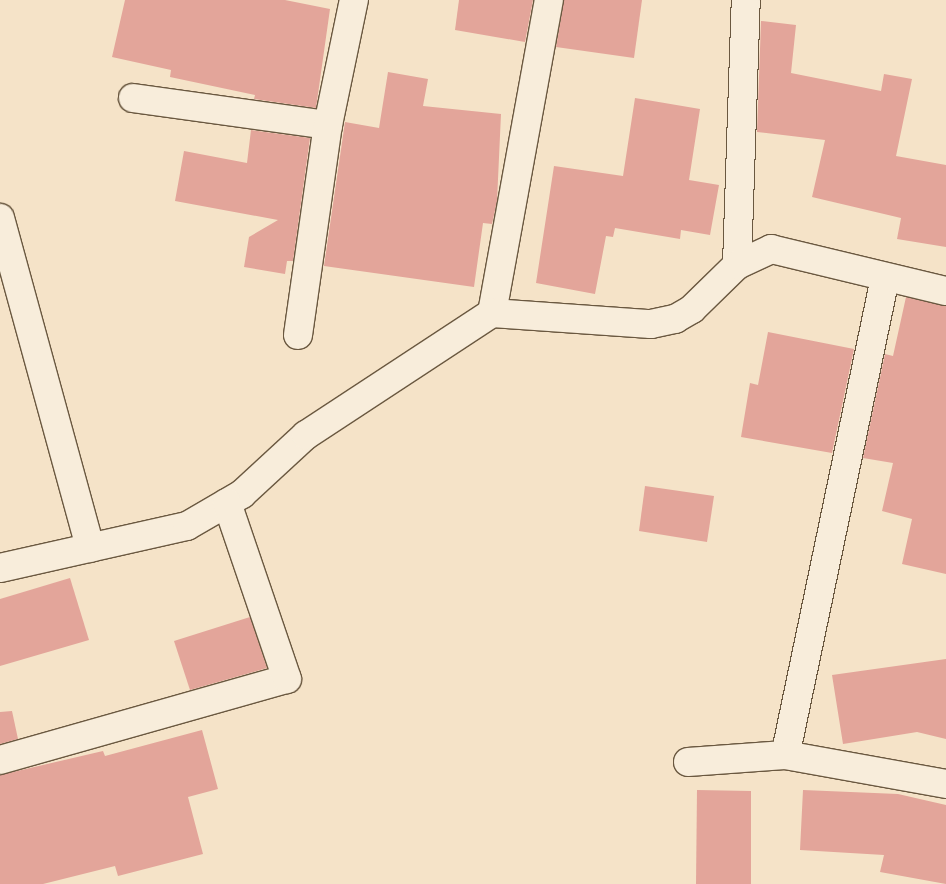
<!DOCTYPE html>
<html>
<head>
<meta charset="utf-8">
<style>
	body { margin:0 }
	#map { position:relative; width:946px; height:884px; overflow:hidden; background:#f5e3c8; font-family:"Sorts Mill Goudy",serif }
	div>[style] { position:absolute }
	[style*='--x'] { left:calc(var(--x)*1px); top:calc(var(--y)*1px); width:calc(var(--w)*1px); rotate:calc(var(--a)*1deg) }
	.building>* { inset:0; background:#e3a59a }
	.roads { filter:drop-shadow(1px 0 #6a5840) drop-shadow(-1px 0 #6a5840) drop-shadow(0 1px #6a5840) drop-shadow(0 -1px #6a5840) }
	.minor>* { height:28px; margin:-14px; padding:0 14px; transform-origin:14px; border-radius:14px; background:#f8eddb }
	span { translate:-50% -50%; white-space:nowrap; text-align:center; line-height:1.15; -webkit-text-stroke:4px #f8eddb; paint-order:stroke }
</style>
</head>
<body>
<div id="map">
	<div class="building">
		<div style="clip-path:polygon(125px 0,285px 0,330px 9px,316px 108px,254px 99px,255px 95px,170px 77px,171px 70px,112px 57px)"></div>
		<div style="clip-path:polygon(459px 0,533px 0,525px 42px,455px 30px)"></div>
		<div style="clip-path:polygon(564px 0,642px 0,634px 58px,556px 47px)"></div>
		<div style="clip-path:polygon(761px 21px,796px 25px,791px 73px,881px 91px,884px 74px,912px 79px,896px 156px,946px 165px,946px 247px,897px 239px,901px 218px,812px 197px,825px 140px,757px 132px)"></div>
		<div style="clip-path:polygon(388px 72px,428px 79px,423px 106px,501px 114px,497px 201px,492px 224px,483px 223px,474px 287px,324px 266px,345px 122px,379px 128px)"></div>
		<div style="clip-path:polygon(635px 98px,700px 109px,689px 180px,719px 185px,710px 235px,681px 230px,680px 239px,615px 228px,613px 237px,606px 236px,595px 294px,536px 283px,554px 166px,623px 176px)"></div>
		<div style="clip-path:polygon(251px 130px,310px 138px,293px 261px,287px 261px,285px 274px,244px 267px,249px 237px,278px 220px,175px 201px,184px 151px,247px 163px)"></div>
		<div style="clip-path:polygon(906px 297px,946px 306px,946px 574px,902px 564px,912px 519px,882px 511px,893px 463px,863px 458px,885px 354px,893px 356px)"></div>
		<div style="clip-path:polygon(768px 332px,854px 349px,832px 453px,741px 437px,750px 383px,758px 385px)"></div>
		<div style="clip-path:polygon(645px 486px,714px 496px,707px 542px,639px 531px)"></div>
		<div style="clip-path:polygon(70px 578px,89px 640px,0 666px,0 599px)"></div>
		<div style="clip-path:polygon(250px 617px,267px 668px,190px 690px,174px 641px)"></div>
		<div style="clip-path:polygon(946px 659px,946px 739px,917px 732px,843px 744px,832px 675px)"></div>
		<div style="clip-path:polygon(12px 711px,18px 739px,0 744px,0 712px)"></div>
		<div style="clip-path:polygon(202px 730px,218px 789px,188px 797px,203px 854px,118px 876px,115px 866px,43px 884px,0 884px,0 775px,103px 751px,105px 756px)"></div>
		<div style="clip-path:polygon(697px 790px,751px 791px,751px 884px,696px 884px)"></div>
		<div style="clip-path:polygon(803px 790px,898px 794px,946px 805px,946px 884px,880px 872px,884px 855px,800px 850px)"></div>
	</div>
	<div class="roads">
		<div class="minor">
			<div style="--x:133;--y:98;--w:197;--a:7.9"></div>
			<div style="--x:0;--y:218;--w:342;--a:74.7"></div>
			<div style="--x:737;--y:265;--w:265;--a:-88.1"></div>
			<div style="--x:885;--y:278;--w:487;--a:101.8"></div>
			<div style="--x:785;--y:755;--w:164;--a:10.2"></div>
			<div style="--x:492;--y:313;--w:318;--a:-79.7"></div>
			<div style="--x:298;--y:335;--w:212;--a:-81.9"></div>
			<div style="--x:328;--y:125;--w:128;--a:-78.3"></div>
			<div style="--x:0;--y:568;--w:192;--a:-12.7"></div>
			<div style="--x:187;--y:526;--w:64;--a:-30.2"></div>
			<div style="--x:242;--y:494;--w:87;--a:-42.7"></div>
			<div style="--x:306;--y:435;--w:222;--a:-33.3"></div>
			<div style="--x:492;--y:313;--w:159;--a:4"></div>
			<div style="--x:651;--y:324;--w:25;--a:-12"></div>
			<div style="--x:675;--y:319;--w:20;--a:-30"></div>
			<div style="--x:692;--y:309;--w:63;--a:-44.4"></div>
			<div style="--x:737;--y:265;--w:38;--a:-25"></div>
			<div style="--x:771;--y:249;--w:180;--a:13.5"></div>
			<div style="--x:0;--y:760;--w:298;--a:-15.8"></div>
			<div style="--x:287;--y:679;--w:186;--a:-108.8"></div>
			<div style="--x:688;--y:762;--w:97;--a:-4.1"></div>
		</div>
	</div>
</div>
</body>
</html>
